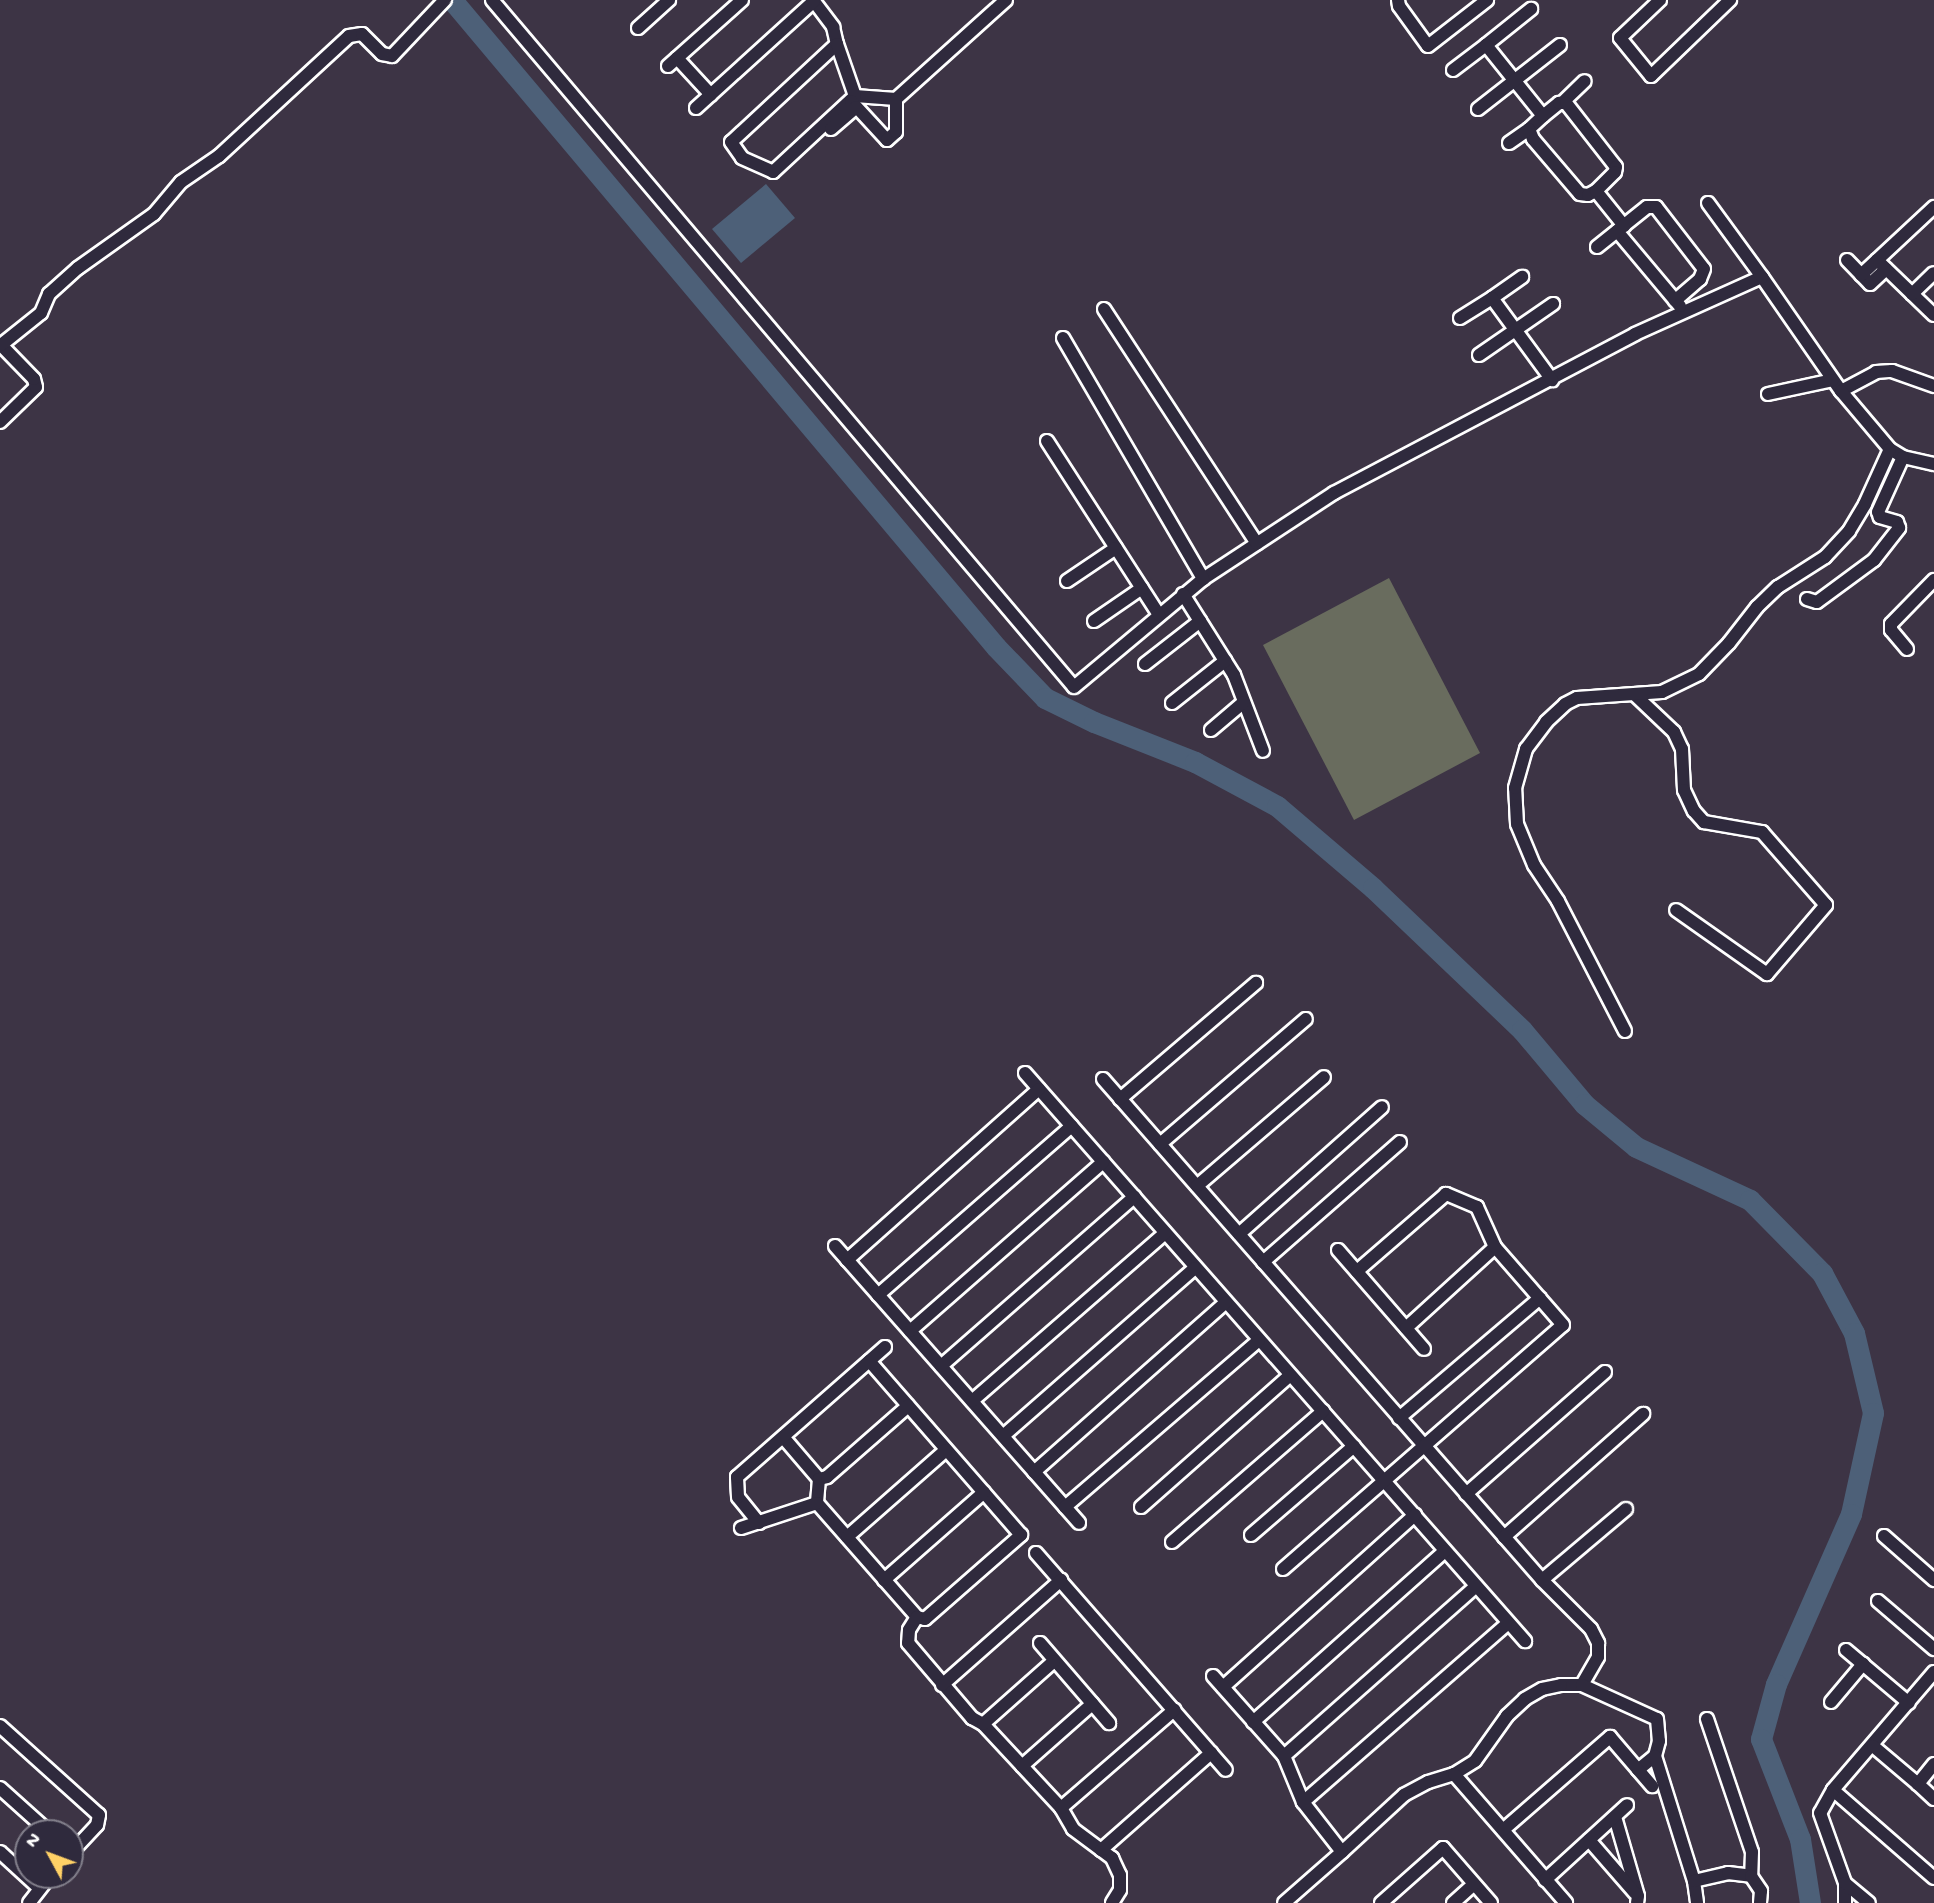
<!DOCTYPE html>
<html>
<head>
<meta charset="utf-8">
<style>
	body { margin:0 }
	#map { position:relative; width:1934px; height:1903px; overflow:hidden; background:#3d3445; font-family:"Gochi Hand",sans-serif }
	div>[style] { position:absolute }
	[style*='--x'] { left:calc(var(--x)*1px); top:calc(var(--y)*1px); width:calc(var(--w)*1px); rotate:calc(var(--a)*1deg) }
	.green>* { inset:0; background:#696c5e }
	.water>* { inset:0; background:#4d6078 }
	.river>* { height:21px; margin:-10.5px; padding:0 10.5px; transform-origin:10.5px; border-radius:10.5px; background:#4d6078 }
	.roads { filter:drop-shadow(2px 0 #fff) drop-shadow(-2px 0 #fff) drop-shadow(0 2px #fff) drop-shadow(0 -2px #fff) }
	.street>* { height:12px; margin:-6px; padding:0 6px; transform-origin:6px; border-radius:6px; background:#2f2a3d }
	span { translate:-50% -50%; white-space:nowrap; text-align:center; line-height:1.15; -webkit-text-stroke:5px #2f2a3d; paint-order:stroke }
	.north { position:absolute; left:14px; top:1819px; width:70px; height:70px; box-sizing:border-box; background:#2f2a3d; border:2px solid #827f8b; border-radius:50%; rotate:311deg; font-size:19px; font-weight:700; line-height:28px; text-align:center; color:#fff }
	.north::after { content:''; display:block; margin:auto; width:24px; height:32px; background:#ffd166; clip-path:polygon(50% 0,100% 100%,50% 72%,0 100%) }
</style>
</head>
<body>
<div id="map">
	<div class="green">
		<div style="clip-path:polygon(1389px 578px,1480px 753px,1354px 820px,1263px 645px)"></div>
	</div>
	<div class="water">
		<div style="clip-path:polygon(766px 184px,795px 218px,741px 263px,712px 229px)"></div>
	</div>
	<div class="river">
		<div style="--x:452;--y:0;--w:845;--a:49.94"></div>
		<div style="--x:996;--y:647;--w:71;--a:46.1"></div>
		<div style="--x:1045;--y:698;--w:55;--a:26.1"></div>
		<div style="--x:1094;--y:722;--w:109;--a:21.6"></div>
		<div style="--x:1195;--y:762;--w:93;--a:28.2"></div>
		<div style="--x:1277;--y:806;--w:126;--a:40.5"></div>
		<div style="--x:1373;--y:888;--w:206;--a:43.6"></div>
		<div style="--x:1522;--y:1030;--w:97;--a:50"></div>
		<div style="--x:1584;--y:1104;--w:67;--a:39.6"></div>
		<div style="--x:1636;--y:1147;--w:126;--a:24.9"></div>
		<div style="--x:1750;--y:1200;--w:103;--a:45.4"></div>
		<div style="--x:1822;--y:1273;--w:68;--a:61.9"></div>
		<div style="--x:1854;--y:1333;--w:82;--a:76.6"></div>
		<div style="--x:1873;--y:1413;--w:103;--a:102.3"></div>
		<div style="--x:1851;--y:1514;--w:186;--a:113.8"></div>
		<div style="--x:1776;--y:1684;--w:57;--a:105.3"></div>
		<div style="--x:1761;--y:1739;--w:107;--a:68.7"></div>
		<div style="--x:1800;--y:1839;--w:65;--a:81.1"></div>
	</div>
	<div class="roads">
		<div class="street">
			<div style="--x:492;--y:0;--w:900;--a:49.73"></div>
			<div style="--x:1074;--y:687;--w:168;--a:-39.9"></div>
			<div style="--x:1203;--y:579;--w:157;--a:-33.3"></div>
			<div style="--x:1334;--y:493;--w:340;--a:-27.8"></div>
			<div style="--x:1635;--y:334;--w:139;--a:-24.2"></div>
			<div style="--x:1762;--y:277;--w:139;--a:55.3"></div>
			<div style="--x:1841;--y:391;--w:40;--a:-28"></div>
			<div style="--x:1876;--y:372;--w:16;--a:-4"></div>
			<div style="--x:1892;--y:371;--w:45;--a:19.7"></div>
			<div style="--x:813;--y:0;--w:34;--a:53"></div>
			<div style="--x:833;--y:27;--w:17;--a:77"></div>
			<div style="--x:837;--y:44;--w:144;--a:137.2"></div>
			<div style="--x:731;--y:142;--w:19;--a:55"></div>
			<div style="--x:742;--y:158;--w:34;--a:24"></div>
			<div style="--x:773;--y:172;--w:112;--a:-42.8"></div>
			<div style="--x:855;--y:96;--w:41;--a:4.2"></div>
			<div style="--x:896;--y:99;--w:148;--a:-42"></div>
			<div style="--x:1398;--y:0;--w:6;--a:81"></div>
			<div style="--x:1399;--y:6;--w:49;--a:54.1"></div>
			<div style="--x:1428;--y:46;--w:75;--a:-37.9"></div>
			<div style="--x:1660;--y:0;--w:55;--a:136.5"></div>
			<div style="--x:1620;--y:38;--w:49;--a:50.8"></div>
			<div style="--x:1651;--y:76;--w:110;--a:-43.9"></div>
			<div style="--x:638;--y:28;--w:42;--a:-42.1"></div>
			<div style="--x:837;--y:44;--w:55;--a:70.9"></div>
			<div style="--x:1486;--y:45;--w:58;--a:-38.7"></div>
			<div style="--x:677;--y:58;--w:50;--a:47.4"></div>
			<div style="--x:668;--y:66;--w:99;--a:-41.7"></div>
			<div style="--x:1453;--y:70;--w:41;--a:-37.1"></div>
			<div style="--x:1486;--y:45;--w:91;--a:51.2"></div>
			<div style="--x:1543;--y:116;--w:19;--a:137"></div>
			<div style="--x:1529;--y:129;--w:11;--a:68"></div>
			<div style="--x:1533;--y:139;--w:72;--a:49.5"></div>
			<div style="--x:1580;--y:194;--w:8;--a:7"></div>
			<div style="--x:1588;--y:195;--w:9;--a:-27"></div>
			<div style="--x:1596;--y:191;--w:45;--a:51.3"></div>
			<div style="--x:851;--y:101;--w:53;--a:47.3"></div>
			<div style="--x:887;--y:140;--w:12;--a:-42"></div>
			<div style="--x:896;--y:132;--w:33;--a:-90"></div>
			<div style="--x:1563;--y:102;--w:30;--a:-44"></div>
			<div style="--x:696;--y:108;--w:159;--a:-42.2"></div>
			<div style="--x:1478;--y:109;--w:104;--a:-38"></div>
			<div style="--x:1543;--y:116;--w:21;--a:-39"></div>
			<div style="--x:1559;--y:103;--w:7;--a:0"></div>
			<div style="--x:1566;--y:103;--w:81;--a:52"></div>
			<div style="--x:1616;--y:167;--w:5;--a:101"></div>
			<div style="--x:1615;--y:172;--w:27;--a:135"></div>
			<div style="--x:831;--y:129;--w:33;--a:-41"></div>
			<div style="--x:1509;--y:143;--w:24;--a:-35"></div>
			<div style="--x:1708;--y:203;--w:92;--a:53.9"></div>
			<div style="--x:1617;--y:231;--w:98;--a:50"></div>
			<div style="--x:1597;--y:247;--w:64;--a:-38.7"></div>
			<div style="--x:1647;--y:207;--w:9;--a:0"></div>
			<div style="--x:1656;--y:207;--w:78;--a:52.3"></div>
			<div style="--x:1704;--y:269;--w:11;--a:112"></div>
			<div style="--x:1700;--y:279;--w:33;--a:139"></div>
			<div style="--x:1847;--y:260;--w:33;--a:46"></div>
			<div style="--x:1870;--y:284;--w:22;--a:-43"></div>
			<div style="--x:1877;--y:260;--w:79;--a:44"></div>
			<div style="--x:1861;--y:275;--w:100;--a:-43"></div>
			<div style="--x:1912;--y:294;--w:30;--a:-44"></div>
			<div style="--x:1492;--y:298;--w:37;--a:-35"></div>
			<div style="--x:1104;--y:309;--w:280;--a:56.9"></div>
			<div style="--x:1460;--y:318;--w:38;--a:-32"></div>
			<div style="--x:1492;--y:298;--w:102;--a:53.8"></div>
			<div style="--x:1063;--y:338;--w:279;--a:59.8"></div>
			<div style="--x:1479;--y:355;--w:90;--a:-34.6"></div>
			<div style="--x:1841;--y:391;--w:76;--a:49.8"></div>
			<div style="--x:1890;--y:449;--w:15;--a:32"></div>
			<div style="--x:1903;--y:457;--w:32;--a:13"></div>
			<div style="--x:1768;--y:394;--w:66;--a:-12.2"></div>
			<div style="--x:0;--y:422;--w:50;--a:-44.2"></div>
			<div style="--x:36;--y:387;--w:8;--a:-104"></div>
			<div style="--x:34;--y:379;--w:47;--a:-134.1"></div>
			<div style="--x:1;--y:345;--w:51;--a:-38.7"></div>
			<div style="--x:41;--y:313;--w:21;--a:-67"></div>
			<div style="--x:49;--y:294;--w:39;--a:-42"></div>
			<div style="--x:78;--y:268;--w:93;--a:-35.4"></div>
			<div style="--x:154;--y:214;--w:42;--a:-49.8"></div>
			<div style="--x:181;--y:182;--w:46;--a:-34.4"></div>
			<div style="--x:219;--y:156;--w:177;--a:-42.7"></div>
			<div style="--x:349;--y:36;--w:13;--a:-9"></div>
			<div style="--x:362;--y:34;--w:28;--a:45"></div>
			<div style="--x:382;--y:54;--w:10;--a:11"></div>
			<div style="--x:392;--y:56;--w:77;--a:-46.6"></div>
			<div style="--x:1047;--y:441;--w:207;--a:57.2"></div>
			<div style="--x:1067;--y:581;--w:59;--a:-34"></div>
			<div style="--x:1183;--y:594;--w:96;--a:57.8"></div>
			<div style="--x:1234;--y:675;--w:81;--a:69.1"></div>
			<div style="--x:1807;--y:599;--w:10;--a:17"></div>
			<div style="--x:1817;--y:602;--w:71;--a:-36.4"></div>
			<div style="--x:1874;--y:560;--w:41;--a:-52"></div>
			<div style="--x:1899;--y:528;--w:6;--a:-108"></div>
			<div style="--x:1897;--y:522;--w:18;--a:-164"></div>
			<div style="--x:1880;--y:517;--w:5;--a:-112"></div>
			<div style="--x:1878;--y:512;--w:60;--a:-65.6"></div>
			<div style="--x:1094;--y:621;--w:58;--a:-34.5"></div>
			<div style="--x:1907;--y:649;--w:25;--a:-130"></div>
			<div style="--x:1891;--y:630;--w:6;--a:-90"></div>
			<div style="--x:1891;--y:624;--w:62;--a:-45.7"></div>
			<div style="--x:1145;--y:664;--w:70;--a:-38"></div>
			<div style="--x:1635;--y:695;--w:54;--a:43.5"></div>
			<div style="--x:1674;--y:732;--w:19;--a:65"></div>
			<div style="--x:1682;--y:749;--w:41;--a:87.2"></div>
			<div style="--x:1684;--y:790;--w:23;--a:65"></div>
			<div style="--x:1694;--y:811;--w:15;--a:48"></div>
			<div style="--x:1704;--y:822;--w:59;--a:9.8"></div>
			<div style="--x:1762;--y:832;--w:97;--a:48.8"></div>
			<div style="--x:1826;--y:905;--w:91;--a:130.5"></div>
			<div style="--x:1767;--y:974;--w:111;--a:-144.9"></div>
			<div style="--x:1172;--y:703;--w:68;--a:-38.4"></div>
			<div style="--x:1211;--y:730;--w:43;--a:-40.3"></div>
			<div style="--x:1625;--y:1031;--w:146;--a:-117.3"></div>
			<div style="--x:1558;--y:901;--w:43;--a:-123.7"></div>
			<div style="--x:1534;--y:865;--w:44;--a:-112.5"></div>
			<div style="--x:1517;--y:824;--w:36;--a:-93"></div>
			<div style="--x:1515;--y:788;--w:41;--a:-74.2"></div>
			<div style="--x:1526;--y:749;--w:34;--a:-53"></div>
			<div style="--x:1546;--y:722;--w:26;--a:-43"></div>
			<div style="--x:1565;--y:704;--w:13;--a:-27"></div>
			<div style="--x:1577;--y:698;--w:85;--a:-4"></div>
			<div style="--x:1662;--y:692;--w:41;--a:-25.9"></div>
			<div style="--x:1699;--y:674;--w:43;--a:-45.9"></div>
			<div style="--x:1729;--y:643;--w:46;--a:-52.1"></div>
			<div style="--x:1757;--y:607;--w:29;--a:-44"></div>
			<div style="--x:1778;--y:587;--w:56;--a:-32.6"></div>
			<div style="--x:1825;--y:557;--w:35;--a:-47"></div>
			<div style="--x:1849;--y:531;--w:31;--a:-59"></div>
			<div style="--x:1865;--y:504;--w:60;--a:-65.6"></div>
			<div style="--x:1025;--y:1073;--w:757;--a:48.64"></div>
			<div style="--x:1103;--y:1079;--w:666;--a:48.77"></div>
			<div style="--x:1542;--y:1580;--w:69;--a:45"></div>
			<div style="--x:1591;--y:1629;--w:16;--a:63"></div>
			<div style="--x:1598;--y:1643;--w:14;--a:90"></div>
			<div style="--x:1598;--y:1657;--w:32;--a:120"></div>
			<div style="--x:1582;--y:1685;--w:21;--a:180"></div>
			<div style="--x:1561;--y:1685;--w:19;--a:168"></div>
			<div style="--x:1542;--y:1689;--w:20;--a:150"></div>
			<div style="--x:1525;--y:1699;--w:25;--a:137"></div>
			<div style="--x:1507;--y:1716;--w:55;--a:125.4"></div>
			<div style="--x:1475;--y:1761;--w:25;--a:148"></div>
			<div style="--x:1454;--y:1774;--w:27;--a:163"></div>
			<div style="--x:1428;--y:1782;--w:27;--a:152"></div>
			<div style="--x:1404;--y:1795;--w:84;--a:137.4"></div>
			<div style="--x:1120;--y:1099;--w:179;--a:-40.5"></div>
			<div style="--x:1160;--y:1144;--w:192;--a:-40.6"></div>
			<div style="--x:1197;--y:1186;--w:167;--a:-40.6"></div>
			<div style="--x:1239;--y:1234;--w:191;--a:-41.6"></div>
			<div style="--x:835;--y:1246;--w:369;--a:48.6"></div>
			<div style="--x:1338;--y:1250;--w:131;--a:49"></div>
			<div style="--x:847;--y:1260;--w:257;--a:-41.7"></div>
			<div style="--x:1263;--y:1262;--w:182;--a:-41.2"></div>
			<div style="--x:878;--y:1295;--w:257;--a:-41.1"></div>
			<div style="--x:1406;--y:1328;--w:120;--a:-42.3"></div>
			<div style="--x:910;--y:1331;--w:257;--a:-41.2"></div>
			<div style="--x:941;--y:1366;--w:257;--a:-41.2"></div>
			<div style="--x:972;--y:1401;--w:256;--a:-41"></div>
			<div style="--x:1399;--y:1418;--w:185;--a:-40.4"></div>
			<div style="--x:1003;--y:1436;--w:255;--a:-41.2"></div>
			<div style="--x:783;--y:1437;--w:55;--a:49.4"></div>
			<div style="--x:819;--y:1479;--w:24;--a:95"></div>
			<div style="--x:817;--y:1503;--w:152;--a:48.7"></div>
			<div style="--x:917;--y:1617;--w:8;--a:14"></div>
			<div style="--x:925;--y:1619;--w:128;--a:-41.2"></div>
			<div style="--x:1021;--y:1535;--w:231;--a:-131.1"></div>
			<div style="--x:1034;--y:1472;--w:256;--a:-41.5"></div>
			<div style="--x:819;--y:1479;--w:8;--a:-14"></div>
			<div style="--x:827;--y:1477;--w:108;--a:-41.2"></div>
			<div style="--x:1466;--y:1494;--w:185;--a:-41.3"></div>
			<div style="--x:1065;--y:1507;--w:256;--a:-40.7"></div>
			<div style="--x:1141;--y:1507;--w:199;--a:-41.5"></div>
			<div style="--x:759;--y:1523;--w:33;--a:-129"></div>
			<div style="--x:738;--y:1497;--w:20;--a:-93"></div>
			<div style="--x:737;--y:1477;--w:197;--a:-41.3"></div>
			<div style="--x:741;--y:1528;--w:80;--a:-18.2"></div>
			<div style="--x:1251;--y:1535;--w:136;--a:-40.8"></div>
			<div style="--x:1884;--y:1536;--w:67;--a:41.3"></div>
			<div style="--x:847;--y:1537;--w:132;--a:-41.3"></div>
			<div style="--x:1504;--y:1537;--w:186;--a:-41.5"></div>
			<div style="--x:1172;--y:1542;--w:200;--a:-40.9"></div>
			<div style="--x:1036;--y:1553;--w:288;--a:48.8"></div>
			<div style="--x:1283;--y:1569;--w:371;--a:-41.1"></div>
			<div style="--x:1563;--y:1325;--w:103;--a:-131.1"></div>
			<div style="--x:1495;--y:1247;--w:44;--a:-114.2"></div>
			<div style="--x:1477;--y:1207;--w:34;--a:-157"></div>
			<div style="--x:1446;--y:1194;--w:118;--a:139.1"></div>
			<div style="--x:884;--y:1580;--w:133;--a:-41.3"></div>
			<div style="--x:1542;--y:1580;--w:110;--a:-40.2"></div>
			<div style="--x:1878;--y:1601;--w:74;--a:40.6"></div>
			<div style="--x:917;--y:1617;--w:15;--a:122"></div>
			<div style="--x:909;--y:1630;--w:13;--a:94"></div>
			<div style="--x:908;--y:1643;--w:99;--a:49.5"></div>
			<div style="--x:972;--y:1718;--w:13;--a:29"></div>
			<div style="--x:983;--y:1724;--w:115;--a:47.1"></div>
			<div style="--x:1061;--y:1808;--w:24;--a:60"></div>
			<div style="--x:1073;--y:1829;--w:49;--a:36.6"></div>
			<div style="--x:1112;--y:1858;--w:19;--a:65"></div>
			<div style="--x:1120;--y:1875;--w:15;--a:90"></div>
			<div style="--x:1120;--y:1890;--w:15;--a:122"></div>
			<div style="--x:1040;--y:1643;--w:106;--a:49.2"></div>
			<div style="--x:1846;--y:1650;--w:82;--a:40.1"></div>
			<div style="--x:1934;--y:1672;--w:155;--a:130.6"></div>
			<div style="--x:1833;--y:1790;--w:134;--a:41.1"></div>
			<div style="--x:1213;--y:1676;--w:107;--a:48.4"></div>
			<div style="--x:1284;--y:1756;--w:50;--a:67.6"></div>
			<div style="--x:1303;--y:1802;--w:63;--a:52"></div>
			<div style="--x:1342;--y:1852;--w:77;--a:138.7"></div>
			<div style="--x:942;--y:1685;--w:159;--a:-41.4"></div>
			<div style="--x:1582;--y:1685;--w:82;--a:24.4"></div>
			<div style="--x:1657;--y:1719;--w:22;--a:85"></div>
			<div style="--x:1659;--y:1741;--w:16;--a:105"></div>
			<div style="--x:1655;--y:1756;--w:22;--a:141"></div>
			<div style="--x:1223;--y:1687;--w:258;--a:-41.9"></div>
			<div style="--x:1831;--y:1702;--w:50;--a:-49.9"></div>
			<div style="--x:1707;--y:1719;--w:140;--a:71.3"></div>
			<div style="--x:1752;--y:1852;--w:24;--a:92"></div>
			<div style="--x:1253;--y:1722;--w:257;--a:-41.7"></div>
			<div style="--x:983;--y:1724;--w:95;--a:-41.6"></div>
			<div style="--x:0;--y:1726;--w:133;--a:42"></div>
			<div style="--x:99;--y:1815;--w:10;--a:101"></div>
			<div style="--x:97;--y:1825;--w:40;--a:133"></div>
			<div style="--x:1873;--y:1746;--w:59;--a:40.2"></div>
			<div style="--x:1284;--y:1756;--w:256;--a:-41.5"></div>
			<div style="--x:1655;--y:1756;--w:131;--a:72.7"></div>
			<div style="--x:1694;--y:1881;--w:22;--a:82"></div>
			<div style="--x:1934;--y:1764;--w:26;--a:129"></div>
			<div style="--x:1918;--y:1784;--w:22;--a:43"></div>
			<div style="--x:1022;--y:1766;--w:94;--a:-41.5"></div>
			<div style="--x:1454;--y:1774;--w:171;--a:49"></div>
			<div style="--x:0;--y:1788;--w:67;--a:42"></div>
			<div style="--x:1833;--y:1790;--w:26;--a:119"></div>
			<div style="--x:1820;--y:1813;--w:74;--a:70.3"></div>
			<div style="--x:1845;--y:1883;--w:20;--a:90"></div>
			<div style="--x:1303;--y:1802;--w:272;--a:-41.1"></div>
			<div style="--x:1061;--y:1808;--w:150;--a:-40.9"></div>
			<div style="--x:1615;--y:1817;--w:82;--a:73.8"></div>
			<div style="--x:1638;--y:1896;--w:7;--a:98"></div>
			<div style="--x:1503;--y:1830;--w:142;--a:-41"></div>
			<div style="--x:1610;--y:1737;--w:65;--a:49.4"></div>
			<div style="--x:1589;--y:1840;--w:70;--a:49"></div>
			<div style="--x:1101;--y:1850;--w:147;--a:-41.4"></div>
			<div style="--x:0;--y:1852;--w:53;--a:42.7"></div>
			<div style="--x:1545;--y:1880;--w:111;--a:-42.4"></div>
			<div style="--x:1694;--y:1881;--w:35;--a:-13"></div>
			<div style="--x:1728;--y:1873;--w:23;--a:7"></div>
			<div style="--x:1751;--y:1876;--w:18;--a:56"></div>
			<div style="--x:1761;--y:1891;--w:12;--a:95"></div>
			<div style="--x:1845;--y:1883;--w:31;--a:40"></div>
			<div style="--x:29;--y:1903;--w:36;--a:-52"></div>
			<div style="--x:1381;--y:1903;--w:83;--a:-41.6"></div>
			<div style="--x:1443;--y:1848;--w:73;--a:48.9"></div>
			<div style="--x:1453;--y:1903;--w:28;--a:-42"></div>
		</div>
	</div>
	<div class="north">N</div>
</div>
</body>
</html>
